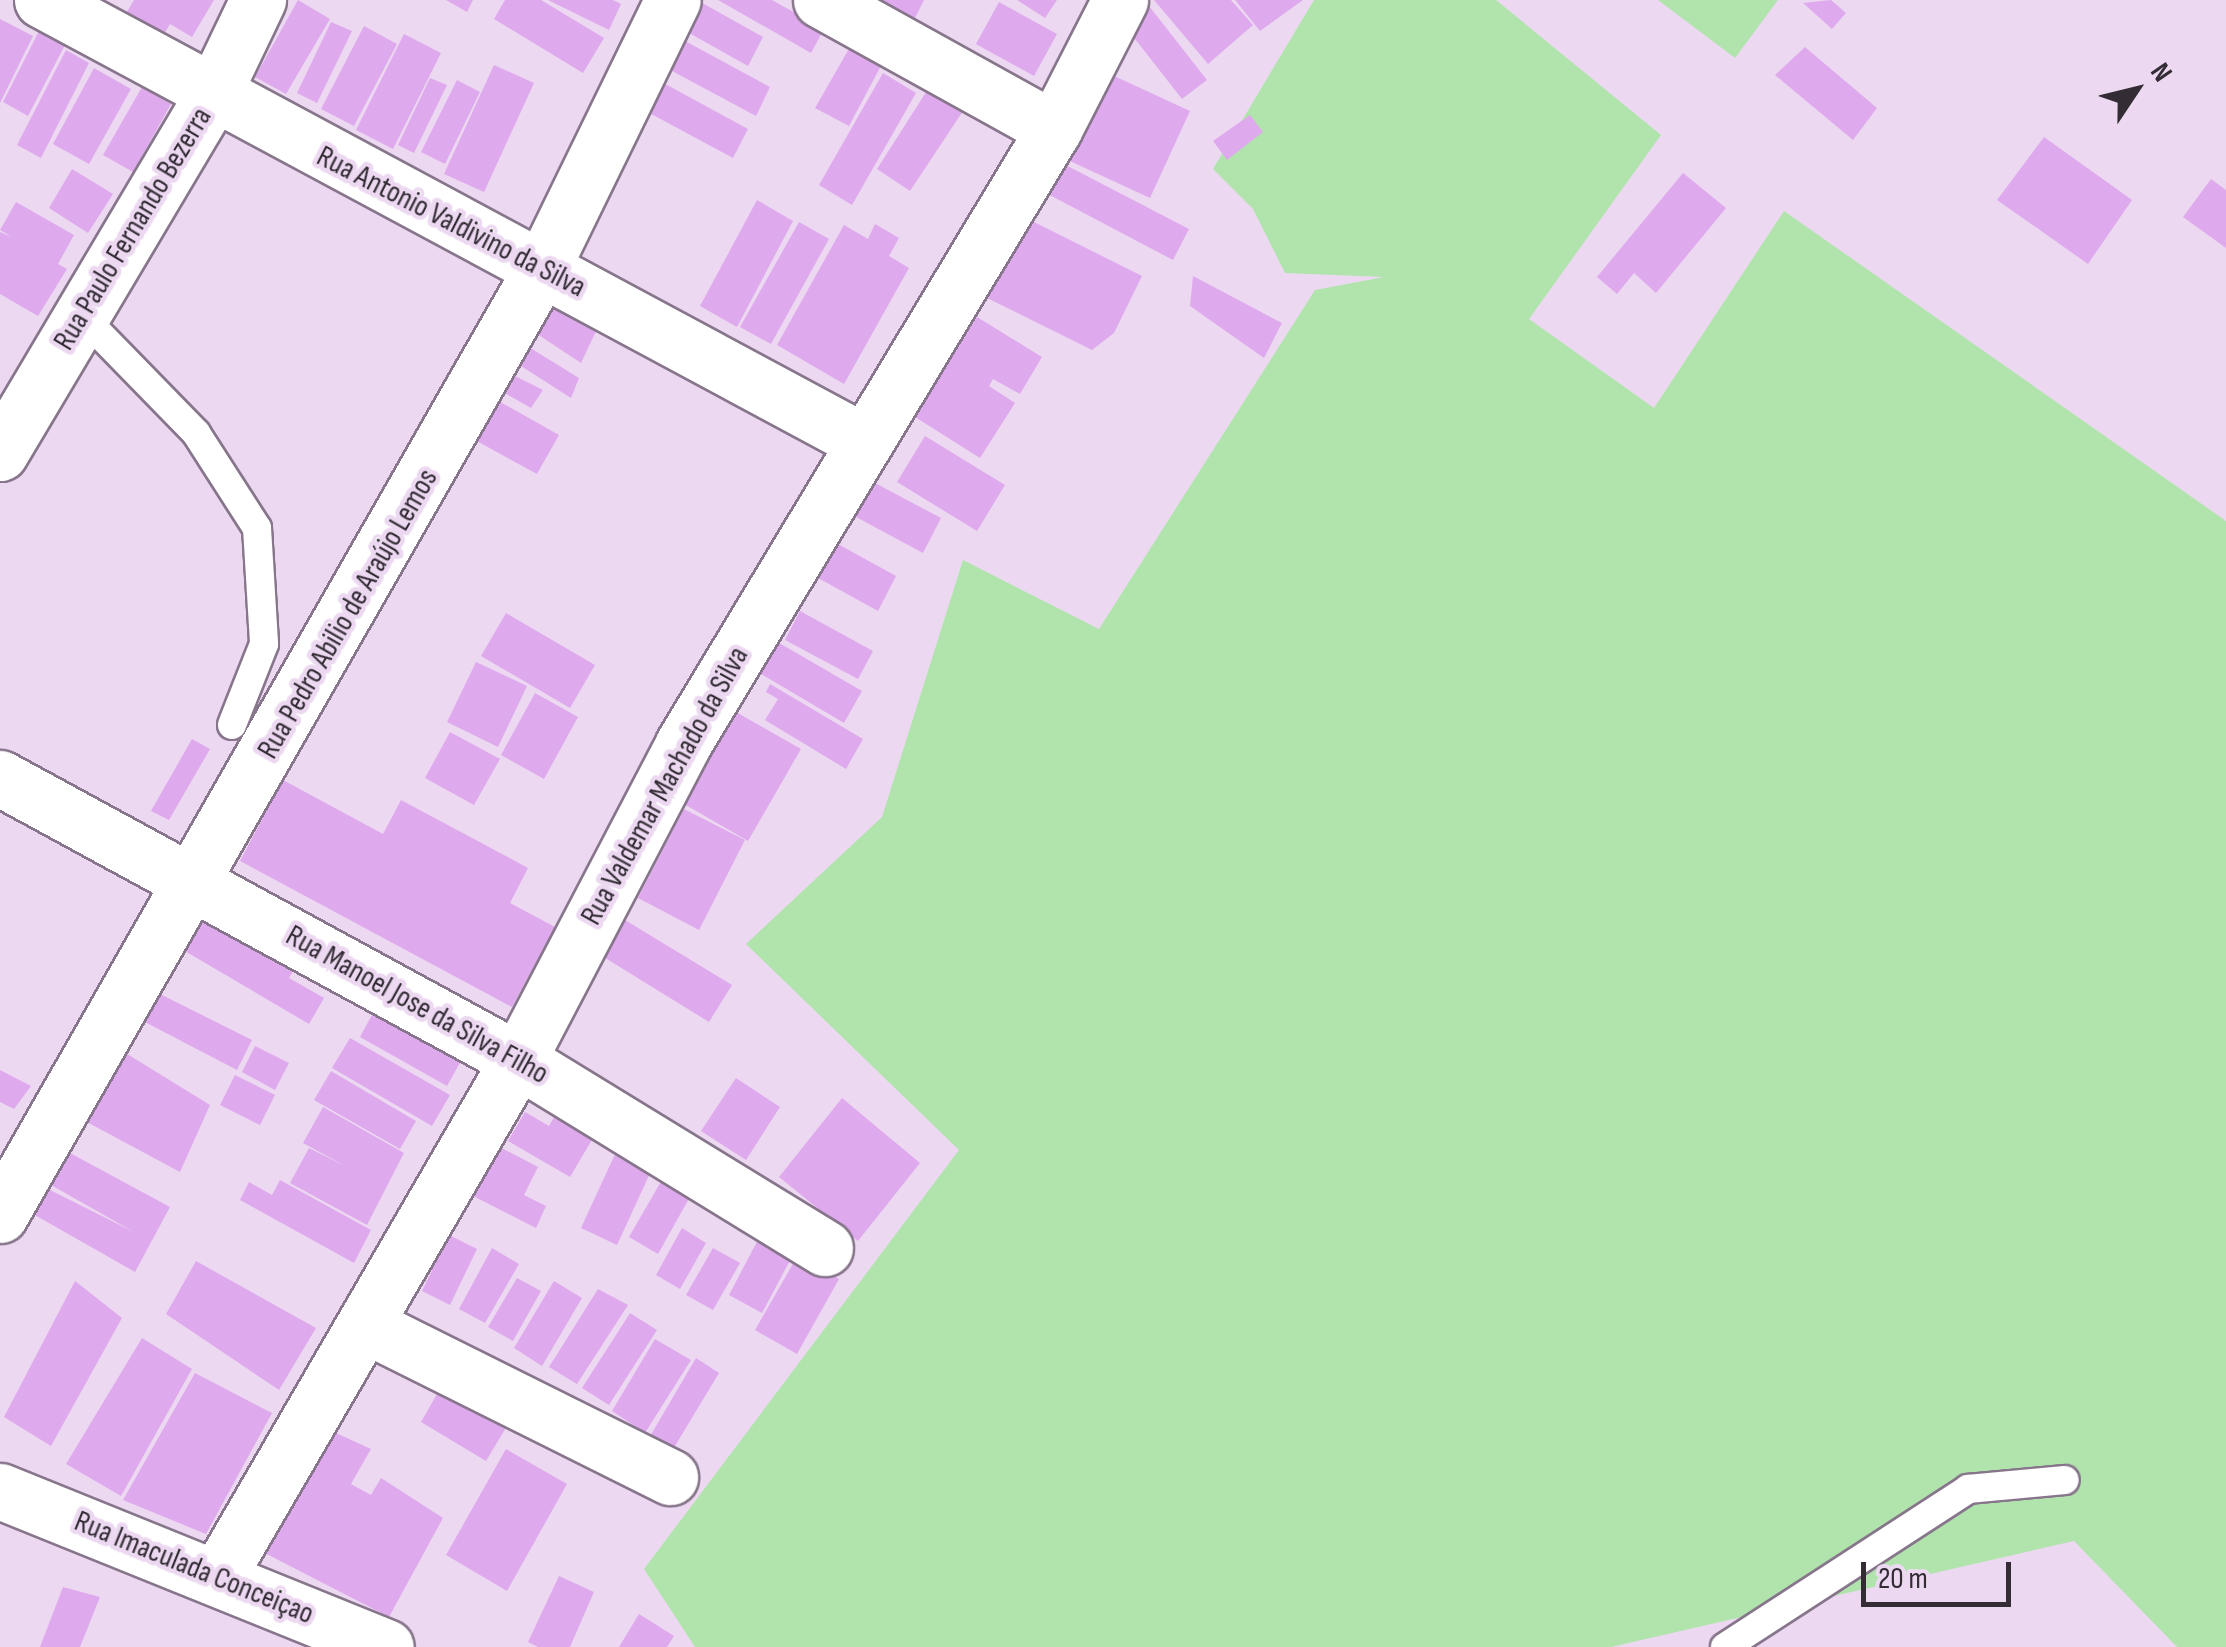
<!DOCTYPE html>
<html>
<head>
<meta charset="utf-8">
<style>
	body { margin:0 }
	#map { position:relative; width:2226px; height:1647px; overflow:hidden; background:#ecd9f1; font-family:"Sofia Sans Condensed",sans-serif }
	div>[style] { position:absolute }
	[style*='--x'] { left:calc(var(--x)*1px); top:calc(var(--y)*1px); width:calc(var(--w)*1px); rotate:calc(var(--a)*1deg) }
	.green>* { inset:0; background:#b0e4ac }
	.building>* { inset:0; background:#dfa9ed }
	.roads { filter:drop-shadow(2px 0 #87768b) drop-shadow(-2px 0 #87768b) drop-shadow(0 2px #87768b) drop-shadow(0 -2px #87768b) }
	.lane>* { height:28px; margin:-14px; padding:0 14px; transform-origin:14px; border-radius:14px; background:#fff }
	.street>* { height:55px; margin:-27.5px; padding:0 27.5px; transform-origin:27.5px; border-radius:27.5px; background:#fff }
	span { translate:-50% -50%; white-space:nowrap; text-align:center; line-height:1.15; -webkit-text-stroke:9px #ecd9f1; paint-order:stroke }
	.street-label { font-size:30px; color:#332c35 }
	.north { position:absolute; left:2086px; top:40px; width:100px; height:100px; -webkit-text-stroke:8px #ecd9f1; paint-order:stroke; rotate:55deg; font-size:28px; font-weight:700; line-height:40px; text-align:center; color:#332c35 }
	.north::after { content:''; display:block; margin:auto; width:35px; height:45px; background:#332c35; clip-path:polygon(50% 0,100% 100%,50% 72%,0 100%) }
	.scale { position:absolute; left:1861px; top:1562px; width:150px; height:45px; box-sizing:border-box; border:5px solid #332c35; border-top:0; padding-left:12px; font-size:30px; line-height:35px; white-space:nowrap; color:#332c35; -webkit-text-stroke:8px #ecd9f1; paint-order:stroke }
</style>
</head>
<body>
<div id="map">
	<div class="green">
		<div style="clip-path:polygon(1314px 0,1496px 0,1661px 135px,1529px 319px,1654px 408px,1784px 211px,2226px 521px,2226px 1647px,2177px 1647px,2074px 1541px,1611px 1647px,695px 1647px,644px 1569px,959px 1150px,746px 944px,882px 817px,963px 560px,1099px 629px,1315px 290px,1384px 277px,1285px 273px,1253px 209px,1213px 169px)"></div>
		<div style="clip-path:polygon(1658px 0,1778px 0,1735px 58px)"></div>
	</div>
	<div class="building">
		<div style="clip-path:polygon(134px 0,214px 0,192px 37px,170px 24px,162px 38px,125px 15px)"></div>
		<div style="clip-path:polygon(298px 0,330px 19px,286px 94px,255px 77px)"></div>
		<div style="clip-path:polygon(446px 0,473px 0,467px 12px)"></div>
		<div style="clip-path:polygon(505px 0,541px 0,604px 38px,583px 73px,494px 19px)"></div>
		<div style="clip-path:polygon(548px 0,613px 0,621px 4px,609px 30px)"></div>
		<div style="clip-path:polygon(697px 0,763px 37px,748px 66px,682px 29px)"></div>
		<div style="clip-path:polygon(718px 0,772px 0,824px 29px,811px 53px)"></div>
		<div style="clip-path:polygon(877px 0,924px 0,914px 20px)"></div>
		<div style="clip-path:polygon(1017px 0,1057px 0,1045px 18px)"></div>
		<div style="clip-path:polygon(1154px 0,1231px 0,1253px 25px,1208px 64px)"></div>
		<div style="clip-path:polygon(1235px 0,1303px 0,1260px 31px)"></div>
		<div style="clip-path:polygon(1831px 0,1846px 13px,1832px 29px,1803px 3px)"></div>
		<div style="clip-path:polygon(999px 2px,1057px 34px,1034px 76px,976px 44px)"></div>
		<div style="clip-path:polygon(1149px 6px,1207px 80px,1182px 99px,1124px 25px)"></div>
		<div style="clip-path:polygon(0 19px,33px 36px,0 103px)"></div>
		<div style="clip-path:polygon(331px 22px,352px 31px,317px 103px,297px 93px)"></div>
		<div style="clip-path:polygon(364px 26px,397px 44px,354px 126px,321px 109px)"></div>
		<div style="clip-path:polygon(39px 31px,65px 45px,28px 116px,3px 102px)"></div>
		<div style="clip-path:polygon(404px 34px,441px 53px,393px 149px,356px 130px)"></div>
		<div style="clip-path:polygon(674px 35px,770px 87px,756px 116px,659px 64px)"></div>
		<div style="clip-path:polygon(850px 47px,882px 64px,849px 126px,815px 108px)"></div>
		<div style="clip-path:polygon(1805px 47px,1877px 108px,1853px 140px,1775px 75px)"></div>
		<div style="clip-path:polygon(66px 50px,89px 63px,41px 158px,17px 145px)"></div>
		<div style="clip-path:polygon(494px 65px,534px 83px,484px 192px,444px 174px)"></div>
		<div style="clip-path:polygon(94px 68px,131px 89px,89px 164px,53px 144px)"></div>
		<div style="clip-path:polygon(1099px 69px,1190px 111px,1150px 198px,1059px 156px)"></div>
		<div style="clip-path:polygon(883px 73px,916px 93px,852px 205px,819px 185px)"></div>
		<div style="clip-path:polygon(430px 78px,447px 85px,414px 153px,398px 145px)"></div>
		<div style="clip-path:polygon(457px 80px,480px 92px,445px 164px,421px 152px)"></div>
		<div style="clip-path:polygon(658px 80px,748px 129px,733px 158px,642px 109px)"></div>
		<div style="clip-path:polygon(930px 86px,965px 108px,910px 191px,877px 169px)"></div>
		<div style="clip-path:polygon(142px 87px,171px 104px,133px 172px,103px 155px)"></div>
		<div style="clip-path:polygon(1250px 115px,1263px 132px,1227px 160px,1213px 141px)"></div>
		<div style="clip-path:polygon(2044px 137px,2132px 200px,2088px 264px,1997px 200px)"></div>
		<div style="clip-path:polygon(1058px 161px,1189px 229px,1173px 260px,1042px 191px)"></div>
		<div style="clip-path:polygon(72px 169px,113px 194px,88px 233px,49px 208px)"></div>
		<div style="clip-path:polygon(1683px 173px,1726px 208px,1656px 293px,1634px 273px,1617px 294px,1597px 277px)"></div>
		<div style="clip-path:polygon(2211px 179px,2226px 190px,2226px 248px,2183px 217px)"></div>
		<div style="clip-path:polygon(757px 200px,793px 221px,737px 327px,700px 306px)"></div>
		<div style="clip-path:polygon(16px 202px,74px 235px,58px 264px,67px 269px,38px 316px,0 294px,0 232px,12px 237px,0 230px)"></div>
		<div style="clip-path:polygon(1022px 216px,1142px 276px,1114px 333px,1092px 350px,983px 296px)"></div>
		<div style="clip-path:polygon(799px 222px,829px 239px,771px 344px,740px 327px)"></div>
		<div style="clip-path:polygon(875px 224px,899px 238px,889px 256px,909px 268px,844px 384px,777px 345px,844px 225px,868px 239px)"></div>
		<div style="clip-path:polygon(1193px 276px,1282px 323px,1264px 358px,1190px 306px)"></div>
		<div style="clip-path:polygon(545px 297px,598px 327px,581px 363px,528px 328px)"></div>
		<div style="clip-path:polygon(977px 317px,1042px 357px,1020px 394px,993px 379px,989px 386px,1015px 403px,980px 458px,915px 417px)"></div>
		<div style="clip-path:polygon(519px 341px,579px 378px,571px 398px,510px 359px)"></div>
		<div style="clip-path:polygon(503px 370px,543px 390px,531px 408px,494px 387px)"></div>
		<div style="clip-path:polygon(495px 399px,559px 435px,537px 474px,473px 439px)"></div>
		<div style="clip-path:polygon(925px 436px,1005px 485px,977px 531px,897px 482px)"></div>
		<div style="clip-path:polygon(875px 483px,941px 518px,923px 553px,856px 517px)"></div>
		<div style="clip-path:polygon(827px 538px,896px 576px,878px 611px,809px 573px)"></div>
		<div style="clip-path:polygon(800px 611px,873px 651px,858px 679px,785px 640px)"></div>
		<div style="clip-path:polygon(506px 613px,595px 665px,570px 708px,481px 656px)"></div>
		<div style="clip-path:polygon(769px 637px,862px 691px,844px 723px,751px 668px)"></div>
		<div style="clip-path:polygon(476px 662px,527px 686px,498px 747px,447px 722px)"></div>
		<div style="clip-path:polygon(770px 684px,863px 739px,846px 769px,765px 720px,778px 699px,766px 692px)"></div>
		<div style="clip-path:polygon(535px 693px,578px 717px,544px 779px,501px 755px)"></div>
		<div style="clip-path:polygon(736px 712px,801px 749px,748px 841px,684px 804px)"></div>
		<div style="clip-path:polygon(450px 732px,500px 759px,474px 805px,425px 778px)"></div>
		<div style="clip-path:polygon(192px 739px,210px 749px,169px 820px,151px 811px)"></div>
		<div style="clip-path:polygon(283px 780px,383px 834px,401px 800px,528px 868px,510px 903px,555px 927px,512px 1007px,240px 861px)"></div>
		<div style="clip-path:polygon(684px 809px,745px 840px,699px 930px,638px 898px)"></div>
		<div style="clip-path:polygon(206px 910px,298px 963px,289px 978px,324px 998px,309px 1024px,183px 950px)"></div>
		<div style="clip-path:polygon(625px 920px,732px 985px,709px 1022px,602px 956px)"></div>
		<div style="clip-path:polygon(158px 993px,252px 1040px,237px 1070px,143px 1021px)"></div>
		<div style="clip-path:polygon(373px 1013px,461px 1061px,447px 1086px,360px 1037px)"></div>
		<div style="clip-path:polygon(350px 1038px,450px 1095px,432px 1126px,332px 1068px)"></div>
		<div style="clip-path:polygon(255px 1046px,289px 1063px,275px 1090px,242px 1072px)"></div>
		<div style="clip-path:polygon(124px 1052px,210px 1105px,180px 1172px,85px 1121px)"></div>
		<div style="clip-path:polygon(0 1070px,31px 1086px,14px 1109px,0 1102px)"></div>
		<div style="clip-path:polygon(331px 1071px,416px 1121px,400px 1149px,314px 1100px)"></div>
		<div style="clip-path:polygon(235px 1075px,275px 1095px,260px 1125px,220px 1105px)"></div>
		<div style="clip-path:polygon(736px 1078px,780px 1107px,746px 1160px,701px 1131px)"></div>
		<div style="clip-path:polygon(842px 1098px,920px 1163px,858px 1241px,779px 1177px)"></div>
		<div style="clip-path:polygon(323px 1107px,404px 1153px,367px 1225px,290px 1183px,309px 1148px,345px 1166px,303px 1143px)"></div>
		<div style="clip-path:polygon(558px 1110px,596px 1133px,570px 1177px,508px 1141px,525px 1112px,549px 1126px)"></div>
		<div style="clip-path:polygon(492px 1143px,538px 1167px,524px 1195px,546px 1206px,536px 1228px,467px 1193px)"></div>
		<div style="clip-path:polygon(616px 1152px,652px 1169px,617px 1245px,581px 1228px)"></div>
		<div style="clip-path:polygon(70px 1153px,170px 1207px,135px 1272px,33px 1214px,46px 1188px,134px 1232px,51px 1185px)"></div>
		<div style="clip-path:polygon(663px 1178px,691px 1195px,658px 1254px,629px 1237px)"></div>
		<div style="clip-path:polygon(280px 1180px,371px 1230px,354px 1263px,240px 1200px,249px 1182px,272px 1195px)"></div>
		<div style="clip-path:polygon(682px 1228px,706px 1243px,680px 1289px,656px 1275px)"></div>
		<div style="clip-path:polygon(761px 1234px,794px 1253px,762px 1313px,729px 1295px)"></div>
		<div style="clip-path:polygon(449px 1235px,477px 1249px,450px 1305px,422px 1291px)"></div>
		<div style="clip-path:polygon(492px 1248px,519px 1264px,485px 1323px,459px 1309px)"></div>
		<div style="clip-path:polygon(713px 1248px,740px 1263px,713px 1310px,686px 1295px)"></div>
		<div style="clip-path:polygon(798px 1255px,839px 1279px,797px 1354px,755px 1330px)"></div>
		<div style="clip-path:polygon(196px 1261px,316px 1328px,279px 1390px,166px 1314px)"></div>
		<div style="clip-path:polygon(517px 1278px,541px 1291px,513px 1341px,488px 1327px)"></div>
		<div style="clip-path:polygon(75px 1281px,122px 1318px,51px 1446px,4px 1417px)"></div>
		<div style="clip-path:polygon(554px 1281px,582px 1298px,542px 1366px,514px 1348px)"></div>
		<div style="clip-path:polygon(598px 1289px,628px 1305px,577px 1384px,549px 1367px)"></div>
		<div style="clip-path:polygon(630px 1313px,657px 1330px,609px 1405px,582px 1388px)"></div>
		<div style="clip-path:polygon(142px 1338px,192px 1369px,121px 1496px,66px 1464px)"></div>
		<div style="clip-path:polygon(655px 1339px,691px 1360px,645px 1433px,612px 1411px)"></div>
		<div style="clip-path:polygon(696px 1358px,719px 1373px,672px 1451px,649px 1438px)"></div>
		<div style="clip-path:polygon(195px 1373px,272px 1413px,206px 1534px,123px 1500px)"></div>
		<div style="clip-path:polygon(441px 1387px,507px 1426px,486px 1461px,421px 1422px)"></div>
		<div style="clip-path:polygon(336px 1433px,371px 1449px,351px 1484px,371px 1495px,381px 1478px,443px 1518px,389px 1617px,257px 1549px)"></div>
		<div style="clip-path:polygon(506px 1449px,567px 1484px,507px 1591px,446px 1555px)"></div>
		<div style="clip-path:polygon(559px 1576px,594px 1592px,570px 1647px,538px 1647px,528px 1642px)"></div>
		<div style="clip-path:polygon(63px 1587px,100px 1597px,80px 1647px,40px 1647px)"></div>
		<div style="clip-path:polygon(639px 1614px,674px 1636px,667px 1647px,619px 1647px)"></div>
	</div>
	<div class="roads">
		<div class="lane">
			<div style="--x:82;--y:316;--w:163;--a:45.7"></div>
			<div style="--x:196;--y:433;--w:113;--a:57.3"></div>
			<div style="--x:257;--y:528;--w:116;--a:86.5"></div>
			<div style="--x:264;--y:644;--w:87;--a:111.6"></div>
			<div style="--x:1725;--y:1647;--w:290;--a:-33"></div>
			<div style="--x:1968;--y:1489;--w:97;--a:-5.3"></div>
		</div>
		<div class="street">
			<div style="--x:42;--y:0;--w:930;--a:28.25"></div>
			<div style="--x:821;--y:0;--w:266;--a:29"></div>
			<div style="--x:0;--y:453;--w:413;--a:-59.3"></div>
			<div style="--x:211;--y:98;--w:109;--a:-64.4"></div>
			<div style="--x:0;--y:778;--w:590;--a:28.56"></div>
			<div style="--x:518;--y:1060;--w:360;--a:31.5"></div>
			<div style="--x:0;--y:1215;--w:1091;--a:-60.22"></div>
			<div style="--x:542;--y:268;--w:298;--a:-64"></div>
			<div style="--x:365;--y:1325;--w:341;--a:26.5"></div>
			<div style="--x:0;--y:1491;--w:416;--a:22"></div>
			<div style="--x:218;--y:1576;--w:597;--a:-59.83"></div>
			<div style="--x:518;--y:1060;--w:356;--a:-62.4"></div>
			<div style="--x:683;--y:744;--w:718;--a:-58.9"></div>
			<div style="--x:1054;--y:129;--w:145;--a:-62.9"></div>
		</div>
	</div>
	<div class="street-label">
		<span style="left:451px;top:222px;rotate:27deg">Rua Antonio Valdivino da Silva</span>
		<span style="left:133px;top:229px;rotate:-59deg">Rua Paulo Fernando Bezerra</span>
		<span style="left:348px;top:614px;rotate:-60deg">Rua Pedro Abilio de Araújo Lemos</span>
		<span style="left:665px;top:786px;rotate:-61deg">Rua Valdemar Machado da Silva</span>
		<span style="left:417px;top:1005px;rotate:29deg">Rua Manoel Jose da Silva Filho</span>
		<span style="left:194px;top:1568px;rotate:22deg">Rua Imaculada Conceiçao</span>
	</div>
	<div class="north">N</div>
	<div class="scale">20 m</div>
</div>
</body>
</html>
